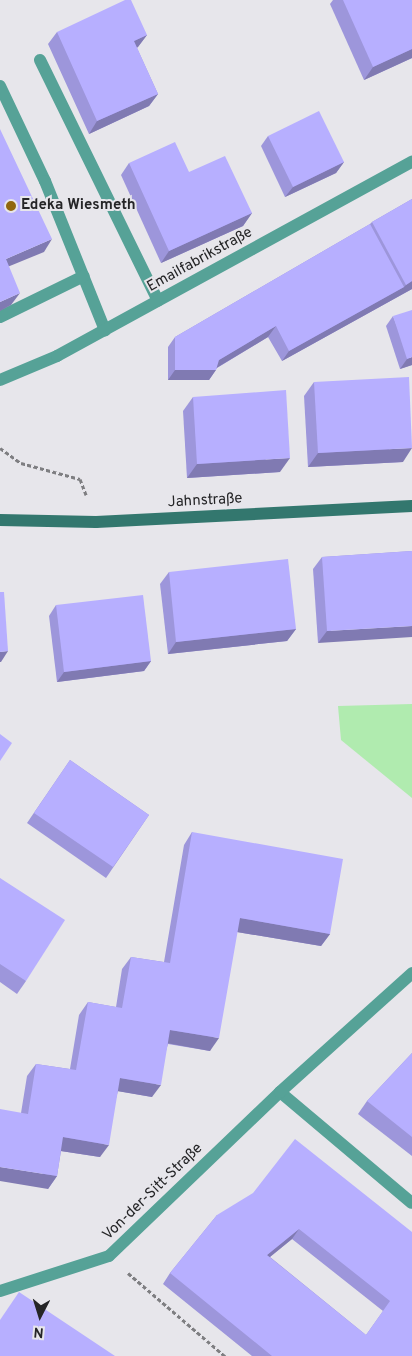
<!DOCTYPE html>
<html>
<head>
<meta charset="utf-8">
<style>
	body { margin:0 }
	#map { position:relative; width:412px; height:1356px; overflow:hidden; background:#e7e6eb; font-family:Overpass,sans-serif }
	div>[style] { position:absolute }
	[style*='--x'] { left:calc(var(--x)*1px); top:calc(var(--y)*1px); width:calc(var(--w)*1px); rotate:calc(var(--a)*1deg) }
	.green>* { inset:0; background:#b0ebaf }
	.path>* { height:3px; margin-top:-1.5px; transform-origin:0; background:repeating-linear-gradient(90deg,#7e7e81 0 4px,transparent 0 6.5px) }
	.lane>* { height:12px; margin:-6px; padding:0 6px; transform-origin:6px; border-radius:6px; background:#56a297 }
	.street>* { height:12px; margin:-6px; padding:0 6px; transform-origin:6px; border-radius:6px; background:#56a297 }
	.secondary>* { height:12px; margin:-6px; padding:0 6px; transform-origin:6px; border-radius:6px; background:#33776e }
	.wall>* { inset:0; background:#9d96db }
	.shaded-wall>* { inset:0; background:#807ab2 }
	.building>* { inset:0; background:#b7afff }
	.dots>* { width:14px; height:14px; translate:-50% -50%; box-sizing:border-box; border:2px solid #e7e6eb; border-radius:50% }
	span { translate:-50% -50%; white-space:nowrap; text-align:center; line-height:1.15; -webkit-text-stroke:4px #e7e6eb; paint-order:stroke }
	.poi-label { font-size:15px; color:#252527; font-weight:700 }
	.left { translate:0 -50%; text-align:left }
	.street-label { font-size:15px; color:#252527 }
	.north { position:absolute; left:15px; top:1291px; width:50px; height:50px; -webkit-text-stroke:4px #e7e6eb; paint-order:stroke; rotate:185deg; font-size:14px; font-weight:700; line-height:20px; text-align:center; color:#252527 }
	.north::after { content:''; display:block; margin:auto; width:18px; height:22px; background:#252527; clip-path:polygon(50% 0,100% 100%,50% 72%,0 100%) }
</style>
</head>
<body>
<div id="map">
	<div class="green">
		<div style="clip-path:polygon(412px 704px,412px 798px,341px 740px,338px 706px)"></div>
	</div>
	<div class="path">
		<div style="--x:0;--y:448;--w:26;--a:36"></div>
		<div style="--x:21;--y:463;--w:61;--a:15.2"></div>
		<div style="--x:80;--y:479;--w:17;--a:69"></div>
		<div style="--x:128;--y:1273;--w:128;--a:40.6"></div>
	</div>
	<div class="lane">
		<div style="--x:40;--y:60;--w:268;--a:63.9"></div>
		<div style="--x:0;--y:86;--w:105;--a:64.7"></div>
		<div style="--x:45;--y:181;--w:161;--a:68.1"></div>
		<div style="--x:0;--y:317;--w:93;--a:-26"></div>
	</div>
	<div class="street">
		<div style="--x:0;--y:380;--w:62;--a:-22.8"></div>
		<div style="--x:57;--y:356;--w:405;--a:-28.7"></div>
		<div style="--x:280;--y:1092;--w:172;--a:40.1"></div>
		<div style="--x:0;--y:1291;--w:114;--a:-17.8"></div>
		<div style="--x:109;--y:1256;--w:237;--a:-43.8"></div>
		<div style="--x:280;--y:1092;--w:178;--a:-42"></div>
	</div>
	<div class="secondary">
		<div style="--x:0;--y:520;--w:96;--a:1.2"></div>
		<div style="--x:96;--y:522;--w:316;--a:-2.9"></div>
	</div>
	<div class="wall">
		<div style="clip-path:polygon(333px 0,412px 0,412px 58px,364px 80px,330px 4px)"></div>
		<div style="clip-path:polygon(57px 32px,147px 35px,137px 48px,158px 94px,149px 106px,89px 134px,48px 44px)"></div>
		<div style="clip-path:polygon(268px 136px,344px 162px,336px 173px,285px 197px,261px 146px)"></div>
		<div style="clip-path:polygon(129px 163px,189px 172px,252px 213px,243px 226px,161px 263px,121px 175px)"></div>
		<div style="clip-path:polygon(412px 199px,412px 289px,282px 361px,268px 337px,217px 368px,209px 380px,168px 380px,168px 347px,175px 337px,370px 224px,372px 222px)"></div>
		<div style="clip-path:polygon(393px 316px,412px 365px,400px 369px,386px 326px)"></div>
		<div style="clip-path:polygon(314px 382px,403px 462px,308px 467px,304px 396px)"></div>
		<div style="clip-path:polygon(193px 397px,280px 472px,187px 478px,183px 411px)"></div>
		<div style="clip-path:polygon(412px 551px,318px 643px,313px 569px,322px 557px)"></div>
		<div style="clip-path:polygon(169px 572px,296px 629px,287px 641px,168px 654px,160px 584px)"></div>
		<div style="clip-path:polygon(56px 605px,151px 661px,144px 671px,57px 682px,49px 616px)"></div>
		<div style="clip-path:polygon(70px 760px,149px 815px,106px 878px,27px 823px)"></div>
		<div style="clip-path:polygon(192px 832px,330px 934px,321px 946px,237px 932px,210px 1051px,168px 1044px,152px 1097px,118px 1091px,100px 1157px,61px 1151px,57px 1176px,48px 1189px,21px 1113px,27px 1076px,36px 1064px,70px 1069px,79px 1015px,88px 1002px,116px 1007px,122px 969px,131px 957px,164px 962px,184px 845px)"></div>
		<div style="clip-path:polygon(0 878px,26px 981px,17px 994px,0 982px)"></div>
		<div style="clip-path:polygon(412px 1053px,412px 1156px,358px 1114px,367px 1101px)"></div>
		<div style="clip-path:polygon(evenodd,217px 1215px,412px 1232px,412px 1356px,252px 1356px,163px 1284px,170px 1273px,217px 1215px,292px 1239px,383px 1311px,366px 1335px,270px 1257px,292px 1239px)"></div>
	</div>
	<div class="shaded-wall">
		<div style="clip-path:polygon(147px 35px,138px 47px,125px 53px,134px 41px)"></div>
		<div style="clip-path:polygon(412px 49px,412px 58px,364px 80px,373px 67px)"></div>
		<div style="clip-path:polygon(158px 94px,149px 106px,89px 134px,97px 121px)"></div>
		<div style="clip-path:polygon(344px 162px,336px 173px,285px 197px,293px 187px)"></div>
		<div style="clip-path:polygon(252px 213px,243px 226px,161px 263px,169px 251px)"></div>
		<div style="clip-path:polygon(52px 239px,44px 252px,0 270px,6px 259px)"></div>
		<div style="clip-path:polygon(412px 281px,412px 289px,282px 361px,289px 351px,404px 287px,406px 285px)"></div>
		<div style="clip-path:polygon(20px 293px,11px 305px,0 311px,0 302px)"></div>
		<div style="clip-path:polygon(276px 326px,268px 337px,213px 370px,216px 370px,209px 380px,168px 380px,175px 370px,219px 360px)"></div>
		<div style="clip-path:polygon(412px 357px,412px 365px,400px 369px,407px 359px)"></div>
		<div style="clip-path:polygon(412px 448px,403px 462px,308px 467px,318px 453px)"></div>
		<div style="clip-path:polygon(290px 458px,280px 472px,187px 478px,197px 464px)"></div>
		<div style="clip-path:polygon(412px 626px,412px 637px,318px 643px,327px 631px)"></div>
		<div style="clip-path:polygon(296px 629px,287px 641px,168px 654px,176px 642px)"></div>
		<div style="clip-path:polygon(8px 651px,1px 662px,0 662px,0 652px)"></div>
		<div style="clip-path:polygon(151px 661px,144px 671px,57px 682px,64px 672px)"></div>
		<div style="clip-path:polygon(240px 918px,330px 934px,321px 946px,231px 931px)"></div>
		<div style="clip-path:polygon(170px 1030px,219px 1038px,210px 1051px,161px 1042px)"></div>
		<div style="clip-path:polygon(120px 1078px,161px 1085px,152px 1097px,111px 1090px)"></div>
		<div style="clip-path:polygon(63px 1137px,109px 1145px,100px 1157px,54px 1150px)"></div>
		<div style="clip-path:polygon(0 1167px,57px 1176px,48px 1189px,0 1181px)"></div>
		<div style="clip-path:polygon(299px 1229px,292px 1239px,260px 1265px,267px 1255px)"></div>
	</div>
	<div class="building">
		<div style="clip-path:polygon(125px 0,131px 0,147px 35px,134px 41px,158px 94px,97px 121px,57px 32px)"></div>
		<div style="clip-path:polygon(343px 0,412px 0,412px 49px,373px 67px)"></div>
		<div style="clip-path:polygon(319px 111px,344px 162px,293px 187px,268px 136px)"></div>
		<div style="clip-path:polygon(0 129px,52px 239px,6px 259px,20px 293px,0 302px)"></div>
		<div style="clip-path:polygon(175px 142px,189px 172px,225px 156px,252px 213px,169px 251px,129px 163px)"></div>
		<div style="clip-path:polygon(412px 199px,412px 281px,406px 285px,372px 222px)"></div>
		<div style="clip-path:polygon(370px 224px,404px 287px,289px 351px,276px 326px,219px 360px,216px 370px,175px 370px,175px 337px)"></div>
		<div style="clip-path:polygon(412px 310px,412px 357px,407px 359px,393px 316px)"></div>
		<div style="clip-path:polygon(409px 377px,412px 448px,318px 453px,314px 382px)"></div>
		<div style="clip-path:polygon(286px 390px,290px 458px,197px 464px,193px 397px)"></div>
		<div style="clip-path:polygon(412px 551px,412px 626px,327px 631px,322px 557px)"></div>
		<div style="clip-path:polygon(288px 559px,296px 629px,176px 642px,169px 572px)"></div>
		<div style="clip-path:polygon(0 592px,4px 592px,8px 651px,0 652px)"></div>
		<div style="clip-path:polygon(143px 595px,151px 661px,64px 672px,56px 605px)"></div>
		<div style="clip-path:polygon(0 734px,12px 743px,0 761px)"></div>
		<div style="clip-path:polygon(70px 760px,149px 815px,113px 867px,34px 813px)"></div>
		<div style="clip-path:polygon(192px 832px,343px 859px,330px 934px,240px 918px,219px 1038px,170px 1030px,161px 1085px,120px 1078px,109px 1145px,63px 1137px,57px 1176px,0 1167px,0 1109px,28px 1114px,36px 1064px,76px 1070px,88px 1002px,122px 1008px,131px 957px,170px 963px)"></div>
		<div style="clip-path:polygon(0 878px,65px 920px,26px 981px,0 964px)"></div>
		<div style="clip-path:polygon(412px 1053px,412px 1137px,367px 1101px)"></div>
		<div style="clip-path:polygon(evenodd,295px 1139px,412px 1232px,412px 1356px,272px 1356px,170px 1273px,217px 1215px,253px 1193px,295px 1139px,299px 1229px,390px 1301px,366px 1335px,267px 1255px,299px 1229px)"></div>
		<div style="clip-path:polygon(19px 1292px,115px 1356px,0 1356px,0 1320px)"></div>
	</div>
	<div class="dots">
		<div style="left:11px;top:206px;background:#90670e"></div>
	</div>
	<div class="poi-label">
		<span class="left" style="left:21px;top:206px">Edeka Wiesmeth</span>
	</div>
	<div class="street-label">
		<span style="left:200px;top:260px;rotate:-29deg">Emailfabrikstraße</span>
		<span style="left:205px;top:501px;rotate:-3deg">Jahnstraße</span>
		<span style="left:153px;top:1192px;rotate:-44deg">Von-der-Sitt-Straße</span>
	</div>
	<div class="north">N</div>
</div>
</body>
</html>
